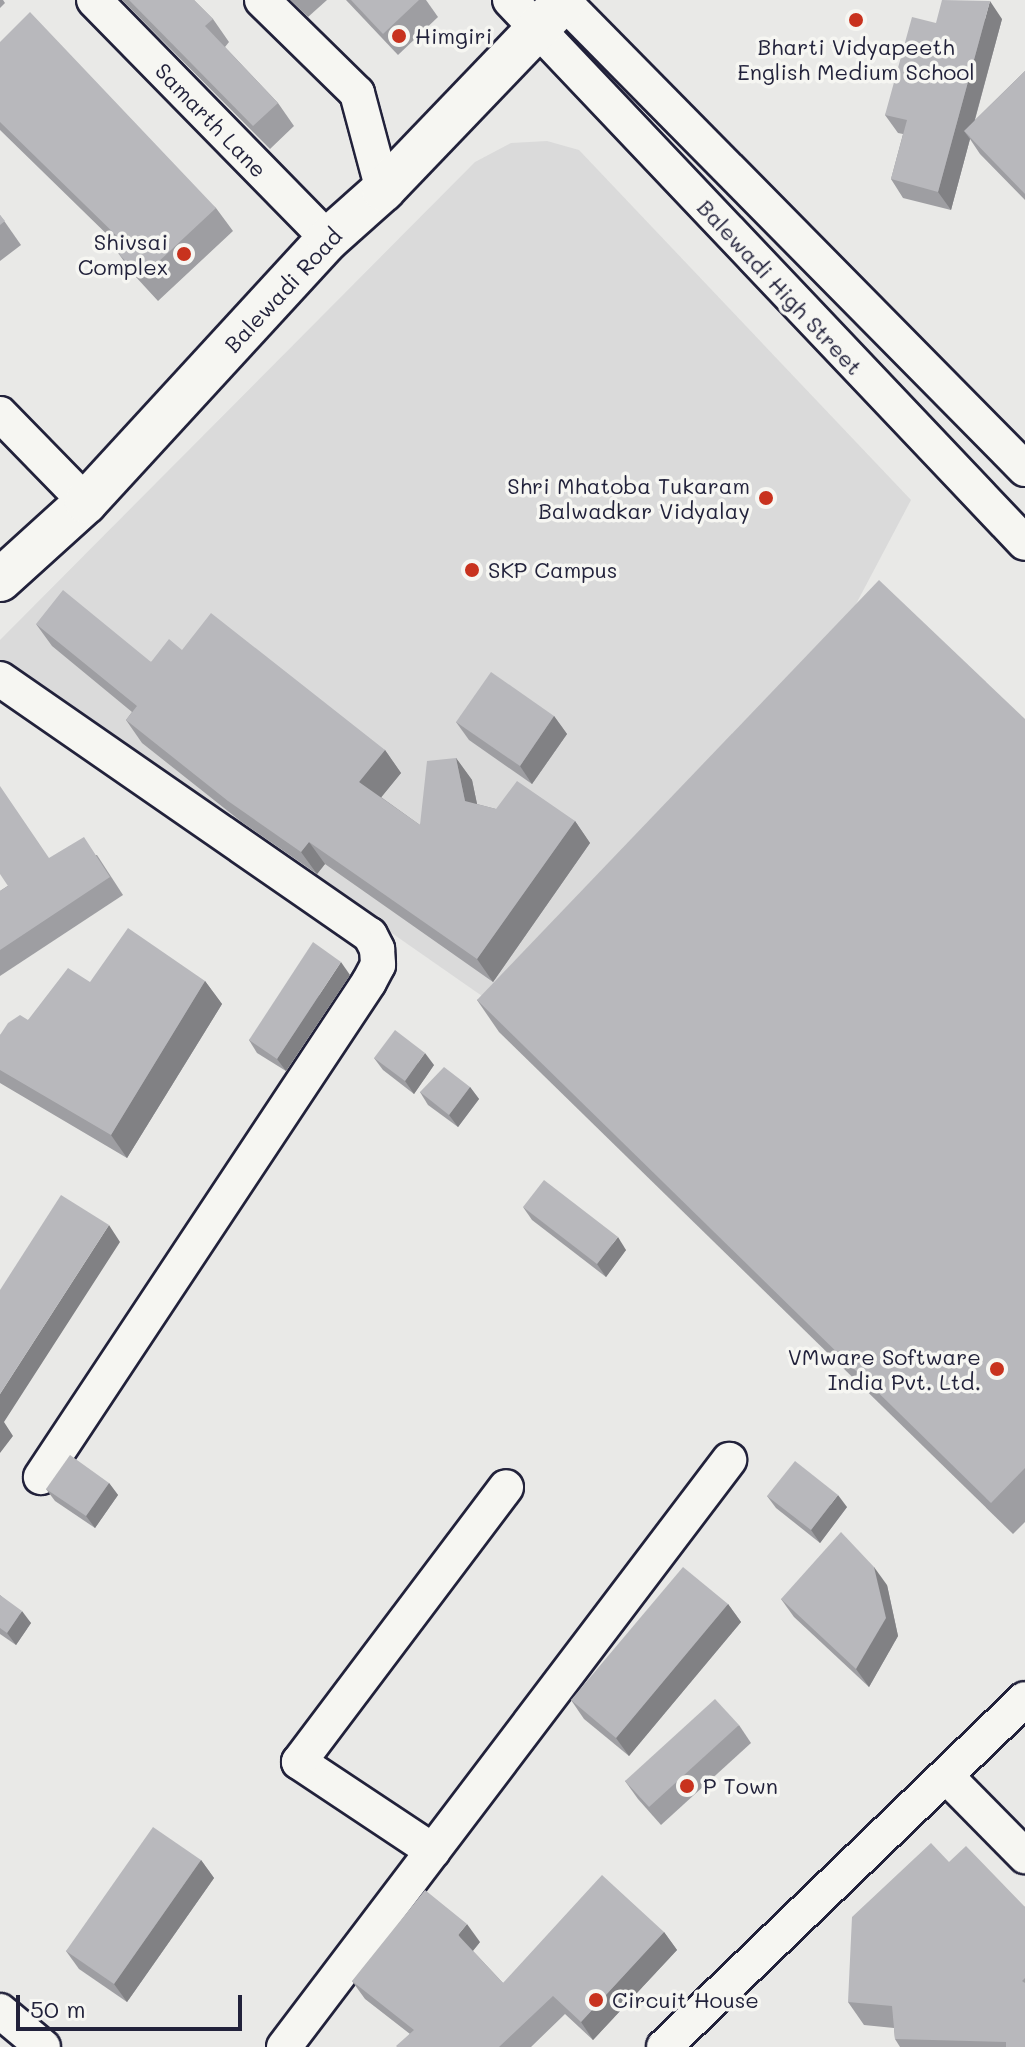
<!DOCTYPE html>
<html>
<head>
<meta charset="utf-8">
<style>
	body { margin:0 }
	#map { position:relative; width:1025px; height:2047px; overflow:hidden; background:#e9e9e7; font-family:Mali,sans-serif }
	div>[style] { position:absolute }
	[style*='--x'] { left:calc(var(--x)*1px); top:calc(var(--y)*1px); width:calc(var(--w)*1px); rotate:calc(var(--a)*1deg) }
	.built>* { inset:0; background:#dadada }
	.roads { filter:drop-shadow(2px 0 #22223b) drop-shadow(-2px 0 #22223b) drop-shadow(0 2px #22223b) drop-shadow(0 -2px #22223b) }
	.minor>* { height:34px; margin:-17px; padding:0 17px; transform-origin:17px; border-radius:17px; background:#f6f6f2 }
	.major>* { height:42px; margin:-21px; padding:0 21px; transform-origin:21px; border-radius:21px; background:#f6f6f2 }
	.wall>* { inset:0; background:#9e9ea2 }
	.shaded-wall>* { inset:0; background:#818184 }
	.building>* { inset:0; background:#b8b8bc }
	.dots>* { width:22px; height:22px; translate:-50% -50%; box-sizing:border-box; border:4px solid #f6f6f2; border-radius:50% }
	span { translate:-50% -50%; white-space:nowrap; text-align:center; line-height:1.15; -webkit-text-stroke:7px #f6f6f2; paint-order:stroke }
	.poi-label { font-size:22px; color:#22223b }
	.left { translate:0 -50%; text-align:left }
	.right { translate:-100% -50%; text-align:right }
	.street-label { font-size:22px; color:#22223b }
	.scale { position:absolute; left:16px; top:1995px; width:226px; height:36px; box-sizing:border-box; border:4px solid #22223b; border-top:0; padding-left:10px; font-size:24px; line-height:28px; white-space:nowrap; color:#22223b; -webkit-text-stroke:6px #f6f6f2; paint-order:stroke }
</style>
</head>
<body>
<div id="map">
	<div class="built">
		<div style="clip-path:polygon(547px 141px,579px 150px,911px 500px,604px 1081px,0 660px,0 640px,475px 162px,511px 143px)"></div>
	</div>
	<div class="roads">
		<div class="minor">
			<div style="--x:94;--y:0;--w:334;--a:45.6"></div>
			<div style="--x:262;--y:0;--w:133;--a:44.4"></div>
			<div style="--x:357;--y:93;--w:100;--a:75"></div>
			<div style="--x:510;--y:0;--w:748;--a:46.52"></div>
			<div style="--x:562;--y:0;--w:659;--a:45.37"></div>
			<div style="--x:0;--y:414;--w:123;--a:45.7"></div>
			<div style="--x:0;--y:679;--w:450;--a:34.7"></div>
			<div style="--x:370;--y:935;--w:16;--a:63"></div>
			<div style="--x:377;--y:949;--w:16;--a:86"></div>
			<div style="--x:378;--y:965;--w:19;--a:118"></div>
			<div style="--x:369;--y:982;--w:594;--a:123.53"></div>
			<div style="--x:948;--y:1778;--w:110;--a:45.4"></div>
			<div style="--x:433;--y:1851;--w:161;--a:-146.4"></div>
			<div style="--x:299;--y:1762;--w:344;--a:-53"></div>
			<div style="--x:0;--y:2011;--w:56;--a:39.9"></div>
			<div style="--x:284;--y:2047;--w:737;--a:-52.83"></div>
			<div style="--x:664;--y:2047;--w:501;--a:-43.95"></div>
		</div>
		<div class="major">
			<div style="--x:0;--y:580;--w:116;--a:-42.2"></div>
			<div style="--x:86;--y:502;--w:357;--a:-47.4"></div>
			<div style="--x:328;--y:239;--w:74;--a:-41.7"></div>
			<div style="--x:383;--y:190;--w:263;--a:-46.2"></div>
		</div>
	</div>
	<div class="wall">
		<div style="clip-path:polygon(0 0,3px 0,5px 3px,0 8px)"></div>
		<div style="clip-path:polygon(122px 0,194px 0,213px 19px,229px 42px,225px 47px,278px 103px,294px 126px,270px 149px)"></div>
		<div style="clip-path:polygon(290px 0,327px 0,308px 17px)"></div>
		<div style="clip-path:polygon(346px 0,426px 0,438px 17px,398px 55px)"></div>
		<div style="clip-path:polygon(1002px 19px,975px 120px,1025px 71px,1025px 200px,980px 154px,970px 139px,951px 210px,903px 198px,891px 179px,903px 134px,898px 133px,885px 115px,936px 23px)"></div>
		<div style="clip-path:polygon(0 42px,216px 208px,233px 231px,158px 301px,135px 276px,118px 253px,122px 249px,0 130px)"></div>
		<div style="clip-path:polygon(0 215px,21px 245px,0 261px)"></div>
		<div style="clip-path:polygon(36px 624px,151px 662px,182px 650px,385px 750px,401px 773px,381px 797px,420px 825px,456px 758px,472px 780px,477px 804px,496px 809px,575px 821px,590px 843px,493px 982px,325px 864px,317px 874px,243px 823px,142px 743px,126px 720px,132px 712px,52px 646px)"></div>
		<div style="clip-path:polygon(554px 716px,567px 734px,532px 784px,469px 740px,456px 722px)"></div>
		<div style="clip-path:polygon(1025px 719px,1025px 1522px,1013px 1534px,499px 1032px,477px 1000px)"></div>
		<div style="clip-path:polygon(97px 855px,123px 895px,0 976px,0 891px,50px 858px)"></div>
		<div style="clip-path:polygon(350px 975px,286px 1071px,257px 1053px,249px 1040px)"></div>
		<div style="clip-path:polygon(205px 981px,222px 1004px,127px 1158px,0 1083px,0 1035px,28px 1020px,90px 982px)"></div>
		<div style="clip-path:polygon(374px 1058px,434px 1065px,414px 1094px,383px 1070px)"></div>
		<div style="clip-path:polygon(470px 1087px,479px 1099px,458px 1127px,428px 1105px,420px 1092px)"></div>
		<div style="clip-path:polygon(523px 1207px,626px 1250px,606px 1277px,532px 1220px)"></div>
		<div style="clip-path:polygon(109px 1483px,118px 1495px,95px 1528px,55px 1501px,46px 1489px)"></div>
		<div style="clip-path:polygon(767px 1496px,847px 1507px,820px 1543px,776px 1508px)"></div>
		<div style="clip-path:polygon(887px 1585px,898px 1636px,869px 1687px,794px 1617px,781px 1599px)"></div>
		<div style="clip-path:polygon(0 1595px,31px 1623px,16px 1645px,0 1634px)"></div>
		<div style="clip-path:polygon(728px 1604px,741px 1622px,629px 1756px,584px 1719px,571px 1700px)"></div>
		<div style="clip-path:polygon(739px 1725px,751px 1743px,661px 1825px,638px 1799px,625px 1781px)"></div>
		<div style="clip-path:polygon(201px 1860px,214px 1878px,127px 2002px,79px 1969px,66px 1951px)"></div>
		<div style="clip-path:polygon(949px 1862px,1025px 1907px,1025px 2047px,900px 2047px,895px 2039px,894px 2028px,864px 2025px,848px 2002px)"></div>
		<div style="clip-path:polygon(664px 1932px,677px 1950px,593px 2040px,565px 2014px,531px 2047px,397px 2047px,410px 2034px,365px 1999px,352px 1981px,480px 1942px,473px 1951px,503px 1983px)"></div>
	</div>
	<div class="shaded-wall">
		<div style="clip-path:polygon(990px 1px,1002px 19px,970px 137px,964px 131px,970px 139px,951px 210px,938px 192px)"></div>
		<div style="clip-path:polygon(554px 716px,567px 734px,532px 784px,520px 766px)"></div>
		<div style="clip-path:polygon(385px 750px,401px 773px,375px 805px,359px 782px)"></div>
		<div style="clip-path:polygon(456px 758px,472px 780px,481px 823px,465px 801px)"></div>
		<div style="clip-path:polygon(575px 821px,590px 843px,493px 982px,477px 959px)"></div>
		<div style="clip-path:polygon(309px 842px,325px 864px,317px 874px,301px 852px)"></div>
		<div style="clip-path:polygon(341px 962px,350px 975px,286px 1071px,277px 1059px)"></div>
		<div style="clip-path:polygon(205px 981px,222px 1004px,127px 1158px,111px 1135px)"></div>
		<div style="clip-path:polygon(425px 1053px,434px 1065px,414px 1094px,405px 1081px)"></div>
		<div style="clip-path:polygon(470px 1087px,479px 1099px,458px 1127px,449px 1115px)"></div>
		<div style="clip-path:polygon(109px 1225px,120px 1242px,4px 1422px,13px 1436px,0 1453px,0 1394px)"></div>
		<div style="clip-path:polygon(618px 1237px,626px 1250px,606px 1277px,597px 1264px)"></div>
		<div style="clip-path:polygon(109px 1483px,118px 1495px,95px 1528px,86px 1516px)"></div>
		<div style="clip-path:polygon(838px 1495px,847px 1507px,820px 1543px,811px 1530px)"></div>
		<div style="clip-path:polygon(874px 1567px,887px 1585px,898px 1636px,869px 1687px,856px 1669px)"></div>
		<div style="clip-path:polygon(728px 1604px,741px 1622px,629px 1756px,616px 1738px)"></div>
		<div style="clip-path:polygon(22px 1611px,31px 1623px,16px 1645px,7px 1633px)"></div>
		<div style="clip-path:polygon(201px 1860px,214px 1878px,127px 2002px,114px 1984px)"></div>
		<div style="clip-path:polygon(467px 1924px,480px 1942px,471px 1953px,458px 1935px)"></div>
		<div style="clip-path:polygon(664px 1932px,677px 1950px,593px 2040px,581px 2022px)"></div>
	</div>
	<div class="building">
		<div style="clip-path:polygon(129px 0,194px 0,213px 19px,205px 26px,278px 103px,253px 126px)"></div>
		<div style="clip-path:polygon(351px 0,419px 0,383px 34px)"></div>
		<div style="clip-path:polygon(942px 0,990px 1px,938px 192px,891px 179px,907px 120px,885px 115px,912px 17px,936px 23px)"></div>
		<div style="clip-path:polygon(30px 12px,216px 208px,141px 278px,118px 253px,126px 245px,0 122px,0 42px)"></div>
		<div style="clip-path:polygon(1025px 71px,1025px 194px,964px 131px)"></div>
		<div style="clip-path:polygon(0 215px,5px 221px,0 225px)"></div>
		<div style="clip-path:polygon(879px 580px,1025px 719px,1025px 1468px,991px 1503px,477px 1000px)"></div>
		<div style="clip-path:polygon(63px 590px,151px 662px,169px 639px,182px 650px,211px 613px,385px 750px,359px 782px,420px 825px,427px 761px,456px 758px,465px 801px,496px 809px,517px 781px,575px 821px,477px 959px,309px 842px,301px 852px,228px 801px,126px 720px,137px 706px,36px 624px)"></div>
		<div style="clip-path:polygon(491px 672px,554px 716px,520px 766px,456px 722px)"></div>
		<div style="clip-path:polygon(0 786px,49px 858px,84px 837px,110px 877px,0 950px,0 891px,8px 886px,0 874px)"></div>
		<div style="clip-path:polygon(128px 928px,205px 981px,111px 1135px,0 1070px,0 1035px,8px 1023px,20px 1015px,28px 1020px,68px 968px,90px 982px)"></div>
		<div style="clip-path:polygon(313px 942px,341px 962px,277px 1059px,249px 1040px)"></div>
		<div style="clip-path:polygon(395px 1030px,425px 1053px,405px 1081px,374px 1058px)"></div>
		<div style="clip-path:polygon(444px 1067px,470px 1087px,449px 1115px,420px 1092px)"></div>
		<div style="clip-path:polygon(544px 1180px,618px 1237px,597px 1264px,523px 1207px)"></div>
		<div style="clip-path:polygon(61px 1195px,109px 1225px,0 1394px,0 1290px)"></div>
		<div style="clip-path:polygon(70px 1455px,109px 1483px,86px 1516px,46px 1489px)"></div>
		<div style="clip-path:polygon(795px 1461px,838px 1495px,811px 1530px,767px 1496px)"></div>
		<div style="clip-path:polygon(841px 1532px,874px 1567px,886px 1618px,856px 1669px,781px 1599px)"></div>
		<div style="clip-path:polygon(683px 1567px,728px 1604px,616px 1738px,571px 1700px)"></div>
		<div style="clip-path:polygon(0 1595px,22px 1611px,7px 1633px,0 1628px)"></div>
		<div style="clip-path:polygon(715px 1699px,739px 1725px,649px 1807px,625px 1781px)"></div>
		<div style="clip-path:polygon(153px 1827px,201px 1860px,114px 1984px,66px 1951px)"></div>
		<div style="clip-path:polygon(931px 1843px,949px 1862px,966px 1846px,1025px 1907px,1025px 1978px,1022px 1981px,1025px 1983px,1025px 2047px,1006px 2047px,1006px 2042px,895px 2039px,892px 2006px,848px 2002px,852px 1917px)"></div>
		<div style="clip-path:polygon(602px 1875px,664px 1932px,581px 2022px,553px 1996px,499px 2047px,397px 2047px,396px 2046px,414px 2030px,352px 1981px,425px 1890px,467px 1924px,458px 1935px,503px 1983px)"></div>
	</div>
	<div class="dots">
		<div style="left:856px;top:20px;background:#c8321e"></div>
		<div style="left:399px;top:36px;background:#c8321e"></div>
		<div style="left:184px;top:254px;background:#c8321e"></div>
		<div style="left:766px;top:498px;background:#c8321e"></div>
		<div style="left:472px;top:570px;background:#c8321e"></div>
		<div style="left:997px;top:1369px;background:#c8321e"></div>
		<div style="left:687px;top:1786px;background:#c8321e"></div>
		<div style="left:596px;top:2000px;background:#c8321e"></div>
	</div>
	<div class="poi-label">
		<span class="left" style="left:415px;top:36px">Himgiri</span>
		<span style="left:856px;top:59px">Bharti Vidyapeeth<br>English Medium School</span>
		<span class="right" style="left:168px;top:254px">Shivsai<br>Complex</span>
		<span class="right" style="left:750px;top:498px">Shri Mhatoba Tukaram<br>Balwadkar Vidyalay</span>
		<span class="left" style="left:488px;top:570px">SKP Campus</span>
		<span class="right" style="left:981px;top:1369px">VMware Software<br>India Pvt. Ltd.</span>
		<span class="left" style="left:703px;top:1786px">P Town</span>
		<span class="left" style="left:612px;top:2000px">Circuit House</span>
	</div>
	<div class="street-label">
		<span style="left:211px;top:120px;rotate:46deg">Samarth Lane</span>
		<span style="left:780px;top:287px;rotate:47deg">Balewadi High Street</span>
		<span style="left:283px;top:290px;rotate:-47deg">Balewadi Road</span>
	</div>
	<div class="scale">50 m</div>
</div>
</body>
</html>
